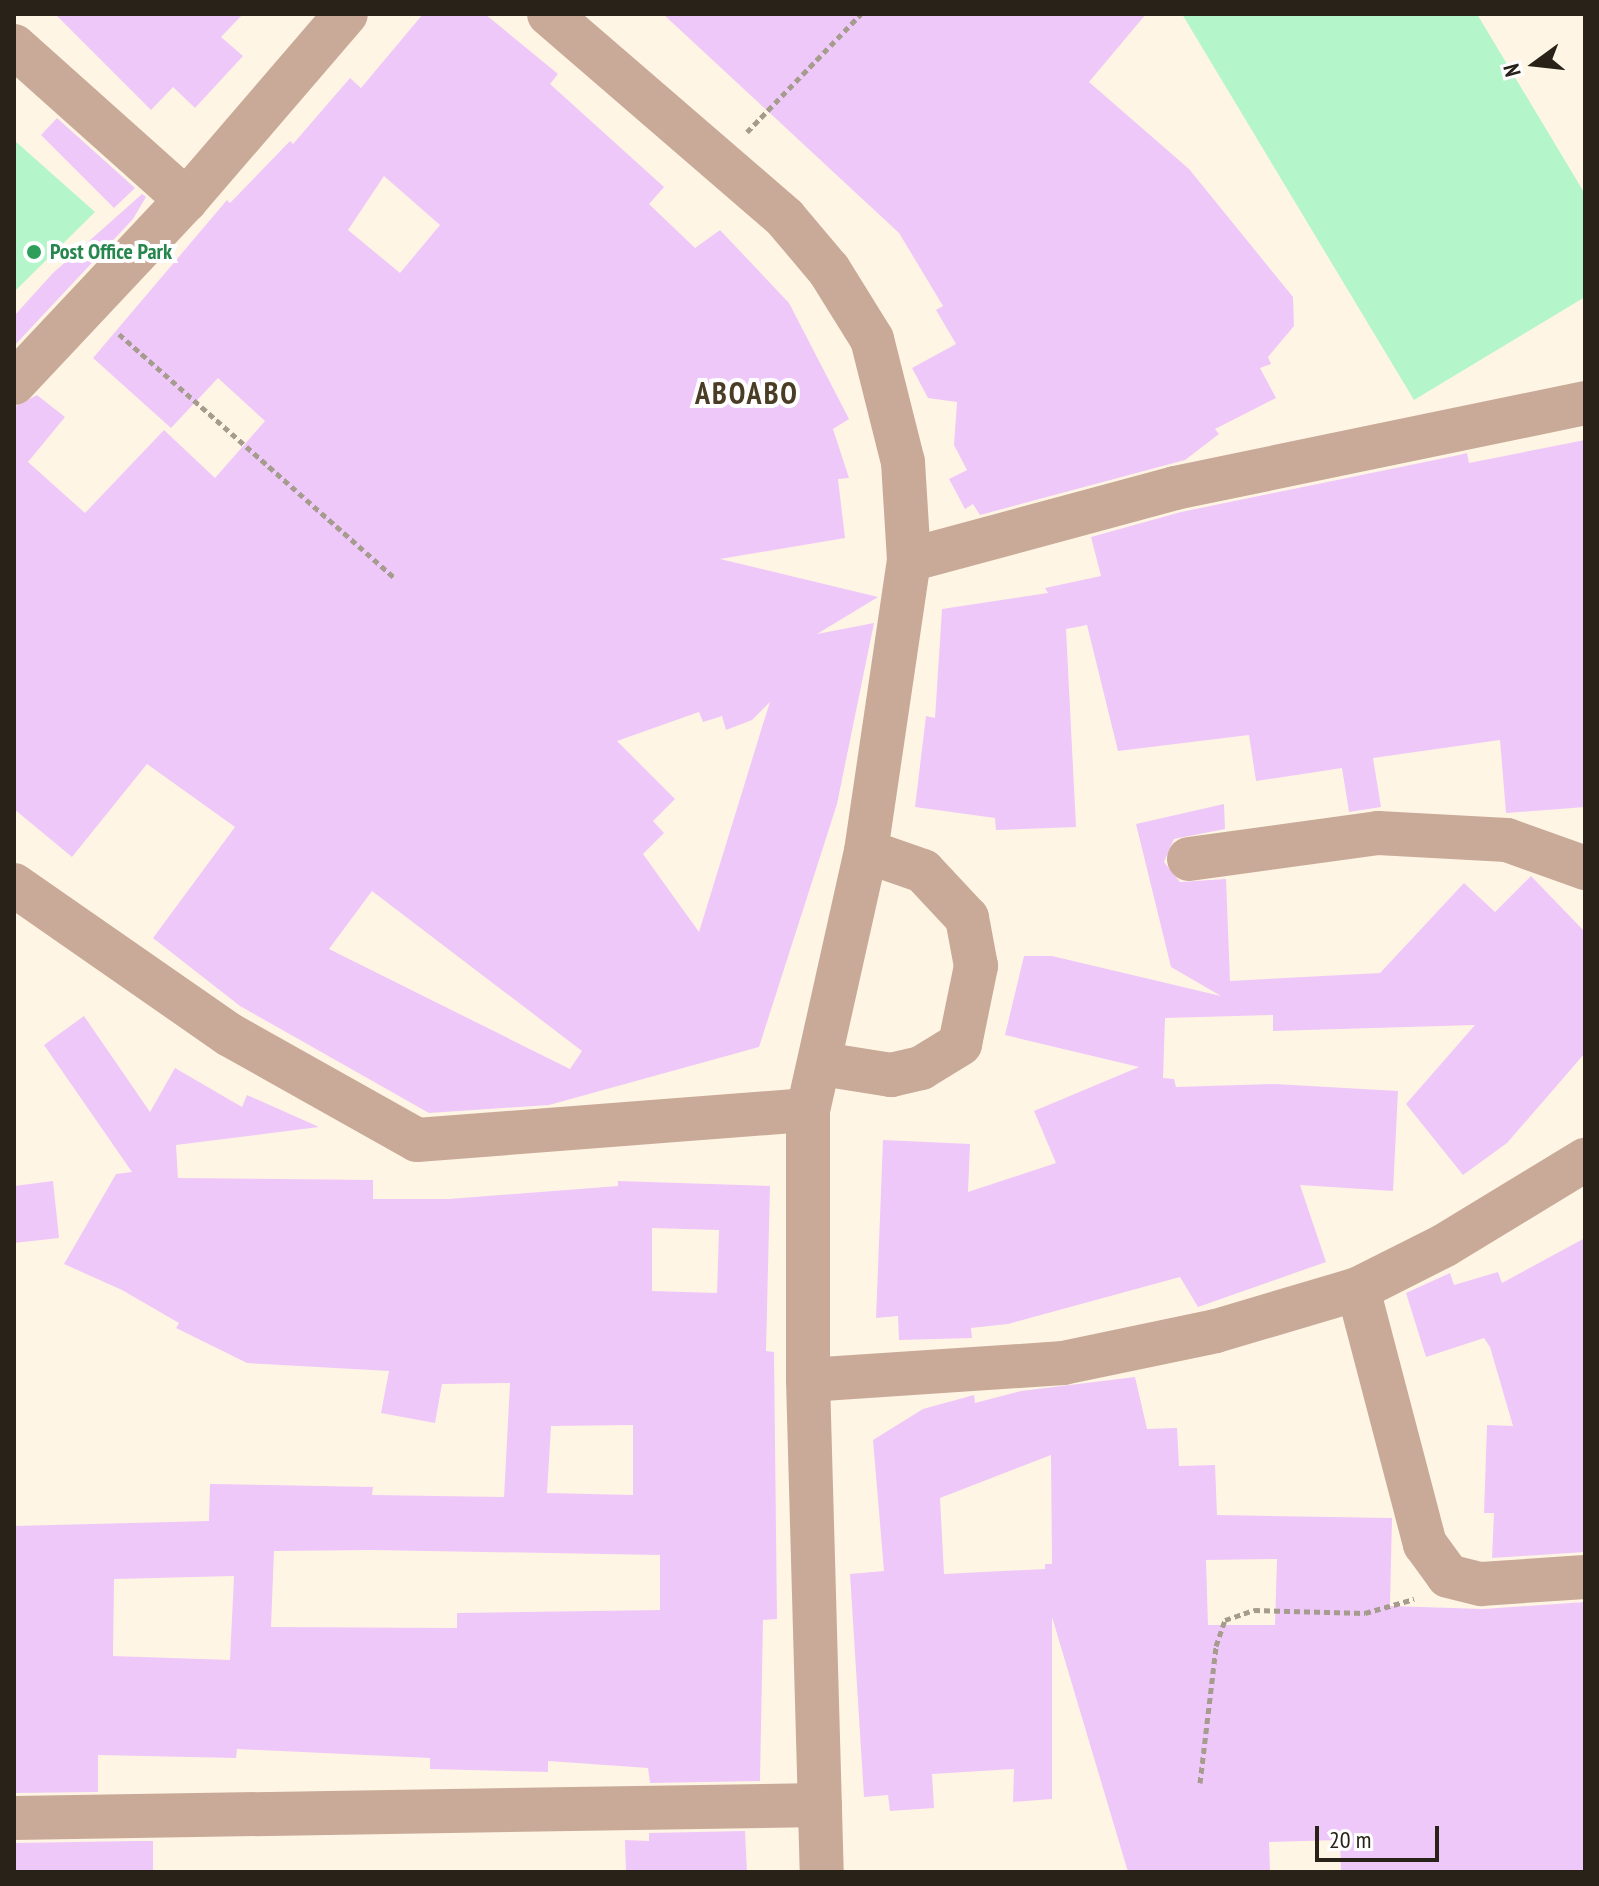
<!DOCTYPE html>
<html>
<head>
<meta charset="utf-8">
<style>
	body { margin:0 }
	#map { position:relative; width:1599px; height:1886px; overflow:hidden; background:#fff5e4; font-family:"PT Sans Narrow",sans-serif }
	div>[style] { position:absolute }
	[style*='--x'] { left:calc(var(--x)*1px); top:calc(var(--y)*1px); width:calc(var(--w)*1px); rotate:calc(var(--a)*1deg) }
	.green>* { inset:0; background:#b4f6c9 }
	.building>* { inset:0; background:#efc8fa }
	.path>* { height:5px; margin-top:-2.5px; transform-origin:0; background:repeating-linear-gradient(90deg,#a59c8e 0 6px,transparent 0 10px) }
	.minor>* { height:44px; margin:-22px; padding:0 22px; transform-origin:22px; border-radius:22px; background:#c9aa98 }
	.dots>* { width:22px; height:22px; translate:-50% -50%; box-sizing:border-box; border:4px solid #fff; border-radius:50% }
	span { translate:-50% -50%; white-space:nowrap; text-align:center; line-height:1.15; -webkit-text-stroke:8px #fff; paint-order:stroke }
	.leisure-label { font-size:22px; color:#27864d; font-weight:700 }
	.left { translate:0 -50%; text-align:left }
	.district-label { font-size:30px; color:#4a3c25; font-weight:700; letter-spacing:2px }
	.frame { position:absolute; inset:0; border:16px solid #282218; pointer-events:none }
	.north { position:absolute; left:1495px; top:24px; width:80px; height:80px; -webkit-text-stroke:6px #fff; paint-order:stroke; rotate:255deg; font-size:22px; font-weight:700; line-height:32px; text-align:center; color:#282218 }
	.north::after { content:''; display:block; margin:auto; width:28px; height:36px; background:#282218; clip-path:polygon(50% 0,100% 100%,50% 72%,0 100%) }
	.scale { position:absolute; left:1315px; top:1826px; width:124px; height:36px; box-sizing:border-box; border:4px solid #282218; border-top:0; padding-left:10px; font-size:24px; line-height:28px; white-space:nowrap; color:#282218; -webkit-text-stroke:6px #fff; paint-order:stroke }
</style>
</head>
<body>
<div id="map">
	<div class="green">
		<div style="clip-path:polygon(1182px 14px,1477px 14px,1585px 194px,1585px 297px,1414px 400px)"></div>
		<div style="clip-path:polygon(14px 140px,95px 212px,14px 292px)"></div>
	</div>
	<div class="building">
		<div style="clip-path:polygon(55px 14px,243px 14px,221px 37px,243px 56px,195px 108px,173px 87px,151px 110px)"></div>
		<div style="clip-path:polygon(evenodd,423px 14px,485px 14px,558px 74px,550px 84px,664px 187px,649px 204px,695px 248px,720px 230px,789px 303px,849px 419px,833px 429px,849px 478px,838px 479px,845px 538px,720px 559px,878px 597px,817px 634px,874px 623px,837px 804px,759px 1047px,549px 1105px,429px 1113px,240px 1006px,153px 938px,235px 827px,147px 764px,72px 857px,14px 809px,14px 407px,37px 395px,65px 417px,28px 462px,85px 513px,164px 430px,215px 478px,265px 421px,218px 378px,171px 428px,93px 358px,227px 200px,230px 203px,290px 141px,293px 144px,350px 78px,361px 88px,423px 14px,384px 176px,440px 225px,400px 273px,348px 230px,384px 176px,423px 14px,770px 702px,763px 724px,699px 932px,643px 854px,664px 833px,653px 821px,675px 799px,617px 741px,699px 712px,703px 722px,722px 716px,726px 730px,752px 720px,770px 702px,423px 14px,372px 891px,582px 1051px,570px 1069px,329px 949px,372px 891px)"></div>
		<div style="clip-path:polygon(663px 14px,1146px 14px,1089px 82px,1189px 169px,1293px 297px,1294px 326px,1268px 357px,1271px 364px,1260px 368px,1276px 398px,1215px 429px,1219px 434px,1185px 460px,980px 515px,973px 504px,965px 509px,949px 479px,967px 470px,954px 445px,957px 402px,928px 398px,912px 368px,956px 344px,936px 310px,943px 306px,899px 233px)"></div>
		<div style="clip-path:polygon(57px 118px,135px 188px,114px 208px,41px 135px)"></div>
		<div style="clip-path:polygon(142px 194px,146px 197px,133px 219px,14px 346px,14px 316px,53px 273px)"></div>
		<div style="clip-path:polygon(1585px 440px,1585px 807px,1506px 813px,1500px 740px,1373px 758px,1381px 807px,1349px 812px,1342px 768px,1256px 781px,1249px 735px,1118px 751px,1087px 625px,1066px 629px,1076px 827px,996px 830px,995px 818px,915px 807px,926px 716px,935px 718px,942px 609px,1048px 593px,1045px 588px,1101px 576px,1091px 537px,1181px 512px,1459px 455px,1467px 453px,1469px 463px)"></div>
		<div style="clip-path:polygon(1224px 804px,1225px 829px,1174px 839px,1164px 862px,1180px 882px,1226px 879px,1230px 981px,1380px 973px,1464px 883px,1495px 912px,1531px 876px,1585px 932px,1585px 1053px,1507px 1143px,1463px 1175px,1406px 1104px,1475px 1025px,1273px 1031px,1273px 1015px,1165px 1018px,1163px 1078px,1174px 1079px,1176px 1087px,1275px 1084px,1398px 1091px,1393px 1191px,1300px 1185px,1326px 1262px,1198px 1307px,1180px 1277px,1008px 1324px,971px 1328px,972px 1338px,899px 1340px,898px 1316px,876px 1318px,883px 1140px,970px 1144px,968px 1192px,1056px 1163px,1034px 1111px,1139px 1067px,1005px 1035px,1024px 956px,1052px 956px,1221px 996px,1171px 967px,1136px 824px)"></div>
		<div style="clip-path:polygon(evenodd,84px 1016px,150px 1112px,175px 1068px,242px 1107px,247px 1095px,319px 1127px,176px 1145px,178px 1178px,373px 1180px,373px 1199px,449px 1199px,618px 1186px,618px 1181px,770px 1186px,766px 1351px,774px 1352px,777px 1619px,763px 1620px,760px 1781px,650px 1783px,648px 1768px,548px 1761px,548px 1772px,430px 1769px,430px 1758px,237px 1749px,236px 1758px,98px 1755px,98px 1792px,14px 1793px,14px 1526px,209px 1521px,210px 1484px,373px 1487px,372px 1495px,504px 1497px,510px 1383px,442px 1384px,435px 1423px,381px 1413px,389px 1371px,247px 1363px,176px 1328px,179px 1323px,122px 1290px,64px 1264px,116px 1174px,132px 1172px,44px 1045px,84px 1016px,652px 1228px,719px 1230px,717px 1293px,652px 1291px,652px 1228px,84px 1016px,633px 1425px,633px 1495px,547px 1493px,551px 1426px,633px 1425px,84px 1016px,372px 1550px,660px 1555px,660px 1610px,457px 1613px,457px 1628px,271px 1627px,274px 1551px,372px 1550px,84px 1016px,234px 1576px,230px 1660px,113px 1656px,114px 1579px,234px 1576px)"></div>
		<div style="clip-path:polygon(53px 1181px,59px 1238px,14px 1243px,14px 1186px)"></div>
		<div style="clip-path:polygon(1585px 1238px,1585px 1552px,1492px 1558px,1494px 1513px,1484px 1513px,1487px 1425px,1513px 1426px,1490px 1347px,1484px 1338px,1426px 1357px,1406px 1293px,1450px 1273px,1454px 1285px,1498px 1272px,1502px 1283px)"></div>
		<div style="clip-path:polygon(evenodd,1135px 1377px,1147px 1429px,1177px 1428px,1179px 1466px,1215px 1465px,1217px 1515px,1392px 1518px,1390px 1606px,1483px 1609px,1585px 1602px,1585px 1872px,1341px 1872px,1340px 1840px,1269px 1842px,1270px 1872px,1128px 1872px,1052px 1617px,1052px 1799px,1013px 1802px,1014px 1769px,932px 1774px,934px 1808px,890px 1811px,888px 1795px,864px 1797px,850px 1574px,884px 1571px,873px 1440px,923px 1409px,974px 1395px,975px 1403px,1021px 1391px,1135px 1377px,1051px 1455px,1052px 1564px,1045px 1564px,1045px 1569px,944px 1574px,940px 1498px,1051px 1455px,1135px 1377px,1277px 1559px,1275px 1625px,1208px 1625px,1206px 1560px,1277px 1559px)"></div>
		<div style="clip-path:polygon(745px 1831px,747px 1872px,626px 1872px,625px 1840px,649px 1841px,649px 1833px)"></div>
		<div style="clip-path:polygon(136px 1841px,153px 1841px,153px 1872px,14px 1872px,14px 1843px)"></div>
	</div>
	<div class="path">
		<div style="--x:747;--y:132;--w:164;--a:-46"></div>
		<div style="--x:119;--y:334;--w:368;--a:41.5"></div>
		<div style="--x:1200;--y:1783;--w:138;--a:-83.3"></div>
		<div style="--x:1216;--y:1646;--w:28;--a:-71"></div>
		<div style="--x:1225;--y:1620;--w:31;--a:-19"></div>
		<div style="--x:1254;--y:1610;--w:111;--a:1.5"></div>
		<div style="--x:1365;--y:1613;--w:51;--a:-15.9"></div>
	</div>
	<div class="minor">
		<div style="--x:549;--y:14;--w:312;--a:40.8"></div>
		<div style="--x:785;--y:218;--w:68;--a:49.8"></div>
		<div style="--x:829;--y:270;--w:81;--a:58.1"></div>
		<div style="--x:872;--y:339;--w:127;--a:75.9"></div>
		<div style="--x:903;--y:462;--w:98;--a:86.5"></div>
		<div style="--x:909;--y:560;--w:294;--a:98.4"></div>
		<div style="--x:866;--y:851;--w:265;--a:102.6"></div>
		<div style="--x:808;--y:1110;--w:270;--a:90"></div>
		<div style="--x:808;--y:1380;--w:492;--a:88.4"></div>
		<div style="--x:14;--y:46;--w:231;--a:41.8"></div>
		<div style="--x:14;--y:383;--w:251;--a:-46.8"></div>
		<div style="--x:186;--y:200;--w:245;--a:-49.3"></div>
		<div style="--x:909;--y:560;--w:276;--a:-15.1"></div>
		<div style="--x:1175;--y:488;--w:419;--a:-11.7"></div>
		<div style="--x:1189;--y:859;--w:191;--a:-7.8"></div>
		<div style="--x:1378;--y:833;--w:129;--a:3.1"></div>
		<div style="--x:1507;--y:840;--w:83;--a:19.7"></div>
		<div style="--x:14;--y:885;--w:263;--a:34.8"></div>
		<div style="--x:230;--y:1035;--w:214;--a:29.3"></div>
		<div style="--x:417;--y:1140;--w:392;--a:-4.4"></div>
		<div style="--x:822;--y:1064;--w:70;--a:9.1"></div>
		<div style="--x:891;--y:1075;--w:31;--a:-13"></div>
		<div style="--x:921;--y:1068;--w:46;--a:-31.6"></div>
		<div style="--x:960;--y:1044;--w:80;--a:-78.4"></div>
		<div style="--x:976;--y:966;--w:49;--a:-100.6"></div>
		<div style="--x:967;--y:918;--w:64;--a:-133.1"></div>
		<div style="--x:923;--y:871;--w:60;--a:-160.7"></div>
		<div style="--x:1358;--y:1289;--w:264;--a:75.3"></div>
		<div style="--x:1425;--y:1544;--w:39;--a:54"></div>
		<div style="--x:1448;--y:1576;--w:34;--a:14"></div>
		<div style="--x:1481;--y:1584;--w:104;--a:-3.9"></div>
		<div style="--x:808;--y:1380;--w:256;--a:-3.8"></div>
		<div style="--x:1063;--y:1363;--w:156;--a:-11.8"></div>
		<div style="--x:1216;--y:1331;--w:148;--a:-16.5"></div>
		<div style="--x:1358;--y:1289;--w:97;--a:-26.8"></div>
		<div style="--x:1445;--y:1245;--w:164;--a:-31.3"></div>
		<div style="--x:14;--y:1818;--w:806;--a:-0.92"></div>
	</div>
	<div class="dots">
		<div style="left:34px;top:252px;background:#2e9e5b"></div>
	</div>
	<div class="leisure-label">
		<span class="left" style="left:50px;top:252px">Post Office Park</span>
	</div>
	<div class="district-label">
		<span style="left:747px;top:393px">ABOABO</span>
	</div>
	<div class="frame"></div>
	<div class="north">N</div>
	<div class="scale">20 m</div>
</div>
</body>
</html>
